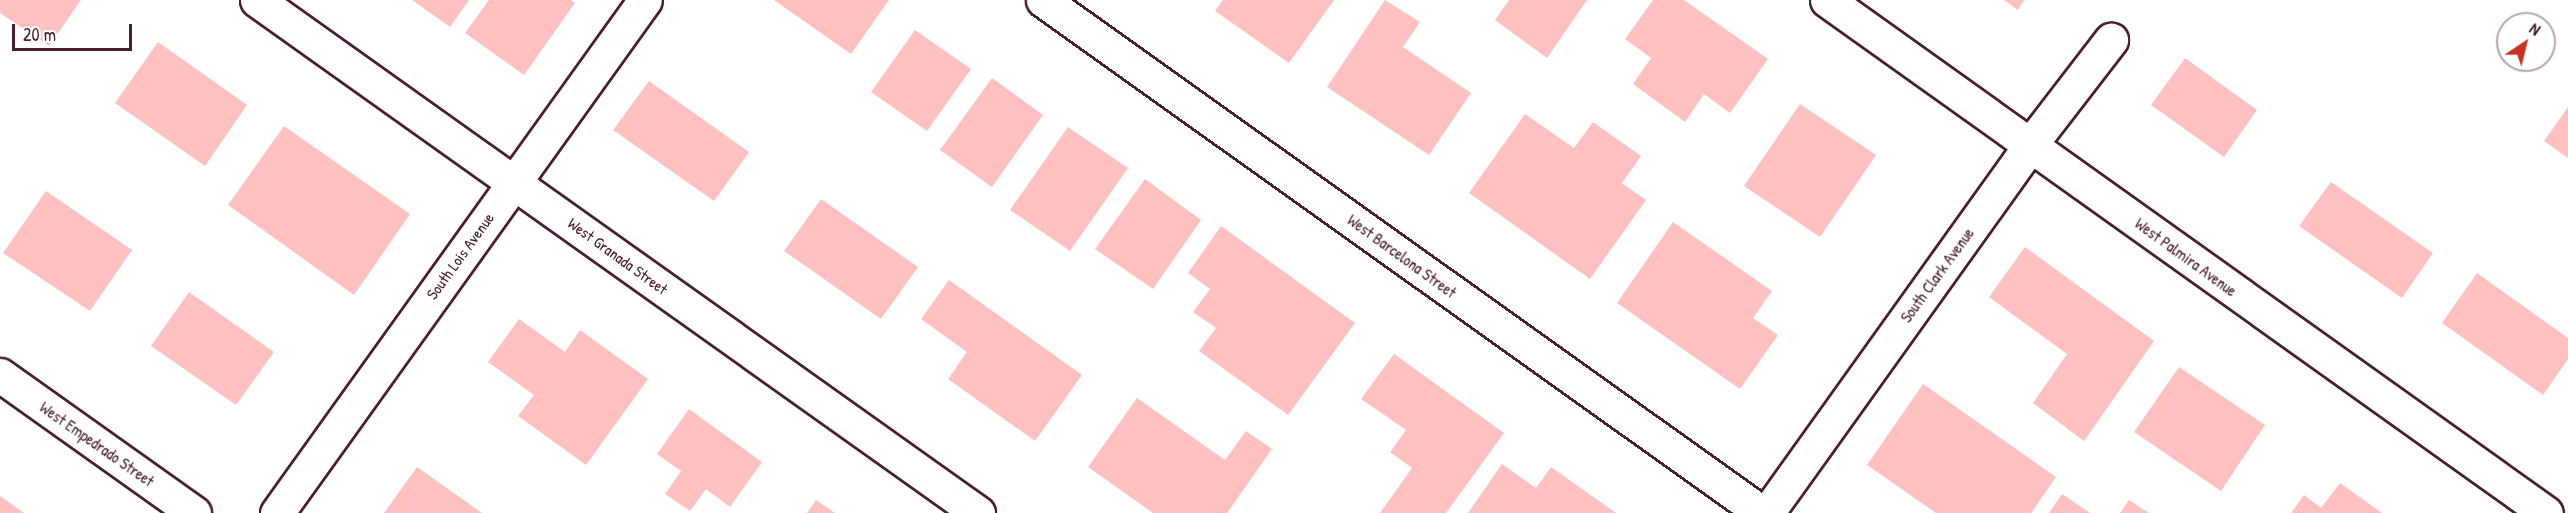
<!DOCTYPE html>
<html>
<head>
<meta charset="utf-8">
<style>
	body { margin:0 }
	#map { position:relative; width:2568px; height:513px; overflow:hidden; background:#fff; font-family:"Patrick Hand",sans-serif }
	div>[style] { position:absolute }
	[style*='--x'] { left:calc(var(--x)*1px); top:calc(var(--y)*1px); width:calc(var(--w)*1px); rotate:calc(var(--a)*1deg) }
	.building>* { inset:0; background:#fec1bf }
	.roads { filter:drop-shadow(2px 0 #4a1f2b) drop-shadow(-2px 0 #4a1f2b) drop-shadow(0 2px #4a1f2b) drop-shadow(0 -2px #4a1f2b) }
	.street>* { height:33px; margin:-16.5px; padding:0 16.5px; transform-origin:16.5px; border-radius:16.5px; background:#fff }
	.secondary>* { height:33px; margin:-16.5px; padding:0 16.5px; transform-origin:16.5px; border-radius:16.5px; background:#fff }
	span { translate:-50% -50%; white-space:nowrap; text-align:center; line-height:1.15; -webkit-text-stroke:4.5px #fff; paint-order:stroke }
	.street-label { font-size:16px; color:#4a1f2b }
	.north { position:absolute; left:2496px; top:12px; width:60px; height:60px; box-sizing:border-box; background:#fff; border:2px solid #b7a5aa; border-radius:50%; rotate:35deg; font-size:16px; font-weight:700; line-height:24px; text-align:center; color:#4a1f2b }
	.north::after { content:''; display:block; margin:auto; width:21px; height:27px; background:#c8321e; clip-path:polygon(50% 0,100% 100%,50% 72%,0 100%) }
	.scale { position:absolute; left:12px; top:24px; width:120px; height:27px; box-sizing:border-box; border:3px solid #4a1f2b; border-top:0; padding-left:8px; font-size:18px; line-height:21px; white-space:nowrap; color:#4a1f2b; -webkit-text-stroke:4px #fff; paint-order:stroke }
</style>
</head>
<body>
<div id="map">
	<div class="building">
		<div style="clip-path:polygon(0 0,81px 0,49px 46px,0 13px)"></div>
		<div style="clip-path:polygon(412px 0,469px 0,450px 27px)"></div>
		<div style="clip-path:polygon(489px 0,571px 0,575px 3px,524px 75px,465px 33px)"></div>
		<div style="clip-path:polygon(774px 0,889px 0,851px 54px)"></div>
		<div style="clip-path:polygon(1223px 0,1334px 0,1289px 63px,1215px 11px)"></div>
		<div style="clip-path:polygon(1385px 0,1420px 22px,1403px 47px,1471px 93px,1429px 155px,1327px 87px)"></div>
		<div style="clip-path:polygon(1509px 0,1587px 0,1547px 58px,1495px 20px)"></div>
		<div style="clip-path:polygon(1653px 0,1684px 0,1768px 59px,1730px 113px,1704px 94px,1685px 122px,1633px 84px,1651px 58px,1625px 39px)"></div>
		<div style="clip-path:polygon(2004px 0,2024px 0,2018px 10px)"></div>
		<div style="clip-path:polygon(915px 30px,971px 69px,927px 131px,871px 92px)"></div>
		<div style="clip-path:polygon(158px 42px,247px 105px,205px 166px,115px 103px)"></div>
		<div style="clip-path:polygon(2185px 58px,2257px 110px,2224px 157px,2151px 105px)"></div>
		<div style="clip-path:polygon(992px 78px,1043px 115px,992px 187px,940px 150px)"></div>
		<div style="clip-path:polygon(649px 81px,749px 152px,714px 201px,613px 130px)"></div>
		<div style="clip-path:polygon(1800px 104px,1876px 155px,1820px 237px,1744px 186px)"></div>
		<div style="clip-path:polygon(2568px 107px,2568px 158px,2544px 141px)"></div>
		<div style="clip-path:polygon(1525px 114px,1574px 148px,1593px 122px,1641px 156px,1622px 183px,1646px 200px,1590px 279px,1469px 193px)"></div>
		<div style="clip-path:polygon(284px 126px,410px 214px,354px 295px,228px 205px)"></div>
		<div style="clip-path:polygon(1068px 127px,1128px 168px,1070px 251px,1010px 210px)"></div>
		<div style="clip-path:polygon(1145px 179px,1201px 220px,1153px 289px,1095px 249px)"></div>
		<div style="clip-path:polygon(2331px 182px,2433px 253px,2402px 298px,2299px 226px)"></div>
		<div style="clip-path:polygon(46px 191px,132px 250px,90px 311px,3px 253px)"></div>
		<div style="clip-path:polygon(821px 199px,918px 267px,881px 319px,784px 251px)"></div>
		<div style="clip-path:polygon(1673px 222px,1772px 291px,1753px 318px,1778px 335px,1740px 389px,1617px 303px)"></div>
		<div style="clip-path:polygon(1221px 226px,1355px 323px,1288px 415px,1199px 351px,1216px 328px,1193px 312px,1210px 289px,1188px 273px)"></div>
		<div style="clip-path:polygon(2025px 247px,2154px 341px,2084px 441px,2033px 403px,2067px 354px,1989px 297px)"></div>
		<div style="clip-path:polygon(2477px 273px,2568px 338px,2568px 359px,2543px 395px,2442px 323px)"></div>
		<div style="clip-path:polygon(949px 280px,1082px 375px,1035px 441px,948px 379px,967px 352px,921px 319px)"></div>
		<div style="clip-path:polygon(189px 292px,274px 352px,236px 405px,151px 346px)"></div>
		<div style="clip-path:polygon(519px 319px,565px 352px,580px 330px,648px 379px,586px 465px,518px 416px,534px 395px,488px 362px)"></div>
		<div style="clip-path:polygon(1394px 354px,1504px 433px,1446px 513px,1380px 513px,1412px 468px,1390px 452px,1406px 430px,1361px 399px)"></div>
		<div style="clip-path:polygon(2179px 367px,2265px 425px,2221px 491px,2134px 432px)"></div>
		<div style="clip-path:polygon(1923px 384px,2056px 477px,2031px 513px,1936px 513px,1867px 465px)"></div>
		<div style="clip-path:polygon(1137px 398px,1225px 460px,1246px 431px,1272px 449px,1227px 513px,1153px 513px,1088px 467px)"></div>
		<div style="clip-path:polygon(689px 409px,762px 462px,730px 507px,706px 489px,690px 511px,665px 494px,681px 471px,657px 454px)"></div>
		<div style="clip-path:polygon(1502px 464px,1536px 488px,1551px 467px,1616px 513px,1468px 513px)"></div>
		<div style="clip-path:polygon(417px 467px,482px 513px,384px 513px)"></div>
		<div style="clip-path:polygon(2340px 483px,2382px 513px,2291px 513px,2304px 495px,2321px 508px)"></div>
		<div style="clip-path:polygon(2062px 494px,2090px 513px,2049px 513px)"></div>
		<div style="clip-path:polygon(0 496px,24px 513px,0 513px)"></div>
		<div style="clip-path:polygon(816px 500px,835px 513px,807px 513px)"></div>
		<div style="clip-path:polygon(2129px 500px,2149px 513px,2120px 513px)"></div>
	</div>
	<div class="roads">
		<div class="street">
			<div style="--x:257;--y:0;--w:885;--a:35.43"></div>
			<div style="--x:1043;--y:0;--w:883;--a:35.51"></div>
			<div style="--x:1827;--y:0;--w:883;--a:35.51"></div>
			<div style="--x:0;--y:375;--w:238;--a:35.4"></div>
			<div style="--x:1767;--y:513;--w:452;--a:-54.4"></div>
			<div style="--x:2030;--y:145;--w:133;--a:-52.4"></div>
		</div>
		<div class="secondary">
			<div style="--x:277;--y:513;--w:631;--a:-54.35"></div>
		</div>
	</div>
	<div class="street-label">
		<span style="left:460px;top:256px;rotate:-54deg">South Lois Avenue</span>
		<span style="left:618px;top:256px;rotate:36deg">West Granada Street</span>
		<span style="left:1402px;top:256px;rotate:36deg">West Barcelona Street</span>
		<span style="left:2186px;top:257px;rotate:36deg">West Palmira Avenue</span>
		<span style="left:1937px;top:275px;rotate:-54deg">South Clark Avenue</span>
		<span style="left:97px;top:444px;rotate:35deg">West Empedrado Street</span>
	</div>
	<div class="north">N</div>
	<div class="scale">20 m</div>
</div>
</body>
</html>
